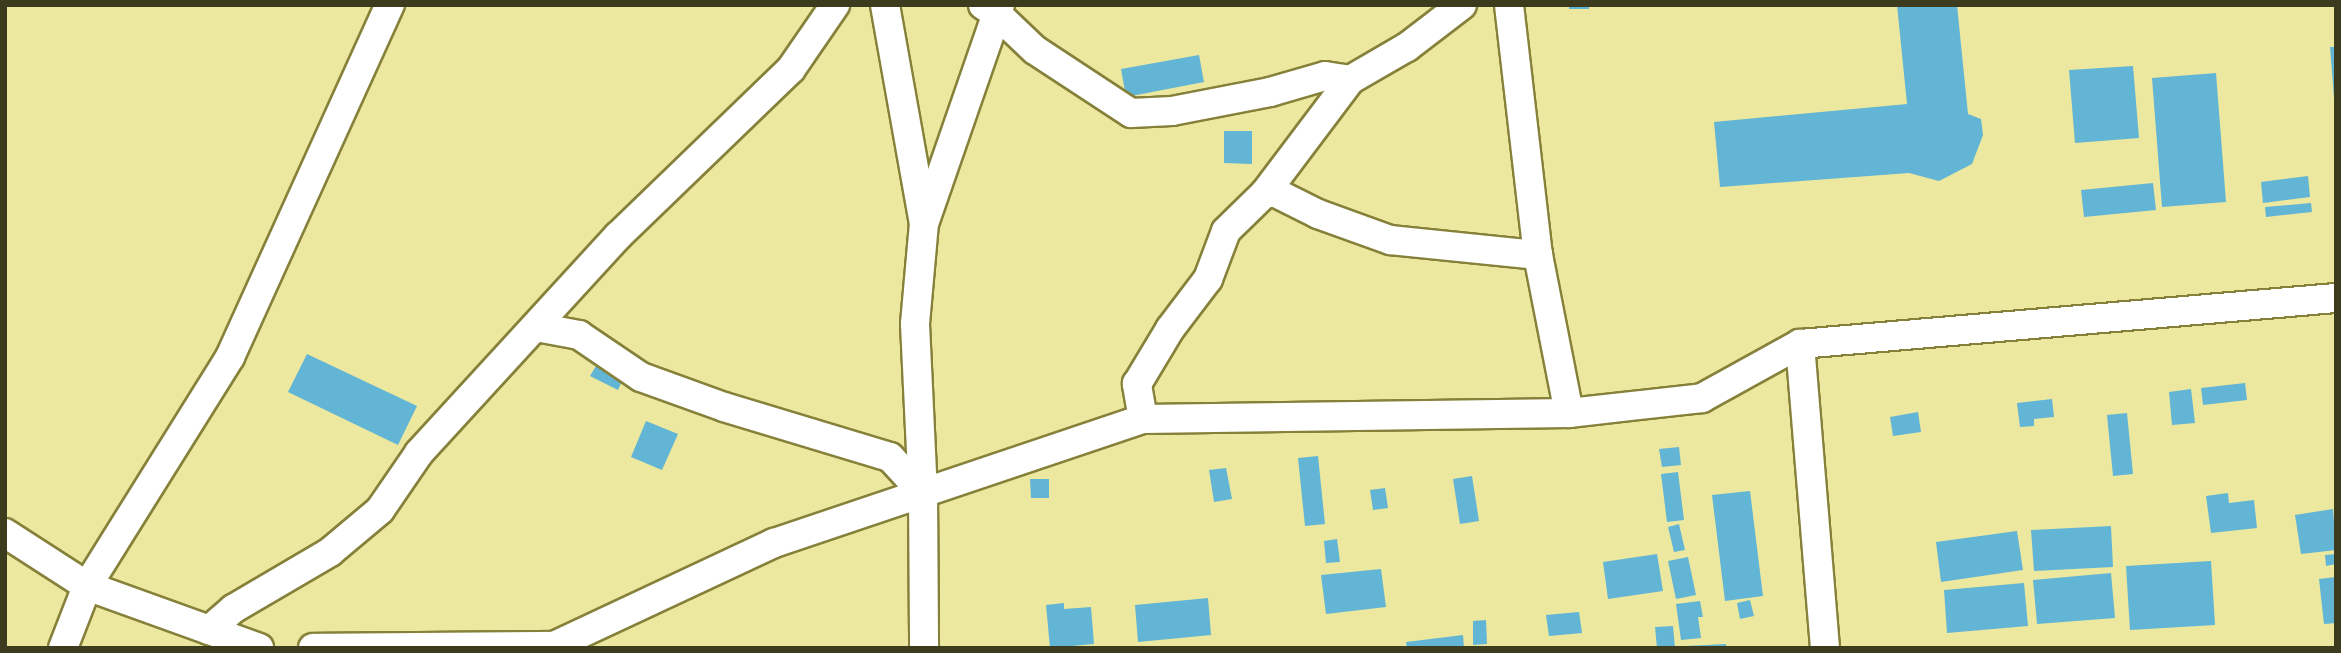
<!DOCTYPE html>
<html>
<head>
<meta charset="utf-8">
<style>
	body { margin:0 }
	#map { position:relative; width:2341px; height:653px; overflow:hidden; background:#ece89f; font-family:"Roboto Condensed",sans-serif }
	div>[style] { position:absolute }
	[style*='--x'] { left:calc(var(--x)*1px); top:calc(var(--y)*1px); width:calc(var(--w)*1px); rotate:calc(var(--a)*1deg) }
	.building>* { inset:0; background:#62b5d5 }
	.roads { filter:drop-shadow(2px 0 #86813a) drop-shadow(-2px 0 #86813a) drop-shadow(0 2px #86813a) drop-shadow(0 -2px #86813a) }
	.minor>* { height:28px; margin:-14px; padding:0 14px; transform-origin:14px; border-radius:14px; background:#fff }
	span { translate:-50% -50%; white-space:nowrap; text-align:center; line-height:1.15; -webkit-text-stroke:7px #fff; paint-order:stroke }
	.frame { position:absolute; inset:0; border:7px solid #3d3b1d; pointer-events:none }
</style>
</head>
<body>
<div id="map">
	<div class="building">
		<div style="clip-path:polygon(1569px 5px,1589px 5px,1589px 9px,1569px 9px)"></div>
		<div style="clip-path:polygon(1897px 5px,1957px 5px,1968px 114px,1981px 119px,1983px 135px,1972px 164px,1939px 181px,1909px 173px,1720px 187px,1714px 122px,1907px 104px)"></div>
		<div style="clip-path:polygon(2330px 47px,2336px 47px,2336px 98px,2334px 98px)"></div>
		<div style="clip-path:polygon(1199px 55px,1204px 82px,1126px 97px,1121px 69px)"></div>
		<div style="clip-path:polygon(2133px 66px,2139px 138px,2075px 143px,2069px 70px)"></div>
		<div style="clip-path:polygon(2216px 73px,2226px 202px,2162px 207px,2152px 78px)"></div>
		<div style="clip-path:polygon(1224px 131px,1252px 131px,1252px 164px,1224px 163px)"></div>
		<div style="clip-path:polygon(2308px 176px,2310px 197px,2263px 203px,2261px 182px)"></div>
		<div style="clip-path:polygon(2153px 183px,2156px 210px,2084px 217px,2081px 190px)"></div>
		<div style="clip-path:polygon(2311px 203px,2312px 212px,2266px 217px,2265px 207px)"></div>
		<div style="clip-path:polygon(307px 354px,417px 406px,398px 445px,288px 392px)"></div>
		<div style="clip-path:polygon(596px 366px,623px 379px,618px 390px,590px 376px)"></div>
		<div style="clip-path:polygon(2245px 383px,2247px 400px,2203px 405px,2201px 388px)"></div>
		<div style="clip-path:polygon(2191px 389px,2195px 423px,2172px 425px,2169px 392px)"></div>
		<div style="clip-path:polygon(2052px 399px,2054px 417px,2034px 419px,2034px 426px,2020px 427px,2017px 403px)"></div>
		<div style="clip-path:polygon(1918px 412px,1921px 432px,1893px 436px,1890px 417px)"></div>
		<div style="clip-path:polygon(2127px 413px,2133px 474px,2113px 476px,2107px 415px)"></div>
		<div style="clip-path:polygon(646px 421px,678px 434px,662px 470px,631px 457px)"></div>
		<div style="clip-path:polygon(1679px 447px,1681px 465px,1662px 467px,1659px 449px)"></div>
		<div style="clip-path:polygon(1318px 456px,1325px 524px,1305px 526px,1298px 458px)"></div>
		<div style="clip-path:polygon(1226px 468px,1232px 499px,1214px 502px,1209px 470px)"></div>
		<div style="clip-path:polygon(1678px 472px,1684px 520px,1667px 522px,1661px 474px)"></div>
		<div style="clip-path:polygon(1472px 476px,1479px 521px,1460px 524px,1453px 479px)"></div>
		<div style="clip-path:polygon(1030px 479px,1049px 479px,1049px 498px,1031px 498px)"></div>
		<div style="clip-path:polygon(1385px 488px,1388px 508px,1373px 510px,1370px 490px)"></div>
		<div style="clip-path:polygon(1750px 491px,1763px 596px,1725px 601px,1712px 495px)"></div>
		<div style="clip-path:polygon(2228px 493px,2229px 503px,2254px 500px,2257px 528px,2211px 533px,2206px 496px)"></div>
		<div style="clip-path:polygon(2333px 509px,2336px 550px,2301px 554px,2295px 515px)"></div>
		<div style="clip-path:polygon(1679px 524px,1685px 550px,1674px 552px,1668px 527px)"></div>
		<div style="clip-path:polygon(2111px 526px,2113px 567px,2034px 571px,2031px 530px)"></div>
		<div style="clip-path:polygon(2017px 531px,2023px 570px,1941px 582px,1936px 542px)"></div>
		<div style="clip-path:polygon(1337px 539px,1340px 562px,1326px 563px,1324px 541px)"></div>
		<div style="clip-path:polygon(1657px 554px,1663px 591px,1608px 599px,1603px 562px)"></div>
		<div style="clip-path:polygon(2336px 554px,2336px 564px,2326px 566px,2325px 555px)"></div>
		<div style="clip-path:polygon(1688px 557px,1696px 595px,1676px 599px,1668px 561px)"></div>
		<div style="clip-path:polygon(2211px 561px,2215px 625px,2130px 630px,2126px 566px)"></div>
		<div style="clip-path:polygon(1381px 569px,1386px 607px,1326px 614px,1321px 575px)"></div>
		<div style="clip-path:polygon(2111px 573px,2115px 618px,2037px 624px,2033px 580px)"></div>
		<div style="clip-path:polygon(2336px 577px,2336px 623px,2324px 624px,2319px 579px)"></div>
		<div style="clip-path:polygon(2024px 583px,2028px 626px,1947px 633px,1944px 590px)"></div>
		<div style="clip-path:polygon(1208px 598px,1211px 635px,1138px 642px,1135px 605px)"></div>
		<div style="clip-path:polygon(1750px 600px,1754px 616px,1740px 619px,1737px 603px)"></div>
		<div style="clip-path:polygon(1700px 601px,1703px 617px,1698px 617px,1701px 638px,1681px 640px,1676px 604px)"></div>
		<div style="clip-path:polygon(1064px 603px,1064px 609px,1091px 607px,1094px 644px,1050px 648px,1046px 605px)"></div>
		<div style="clip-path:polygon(1579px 612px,1582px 633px,1549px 636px,1546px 615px)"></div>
		<div style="clip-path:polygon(1486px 620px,1487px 644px,1473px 645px,1473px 621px)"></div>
		<div style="clip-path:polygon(1673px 626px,1675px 648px,1657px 648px,1655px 627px)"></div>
		<div style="clip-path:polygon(1463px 635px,1464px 648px,1407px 648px,1406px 642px)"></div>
		<div style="clip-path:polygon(1726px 644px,1726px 648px,1686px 648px,1686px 646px)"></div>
	</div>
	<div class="roads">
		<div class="minor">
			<div style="--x:885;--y:5;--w:221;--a:79.9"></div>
			<div style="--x:924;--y:223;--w:101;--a:95.1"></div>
			<div style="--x:915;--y:324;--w:169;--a:87.3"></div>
			<div style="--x:923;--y:493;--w:155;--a:89.6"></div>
			<div style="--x:983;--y:5;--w:17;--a:33"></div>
			<div style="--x:997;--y:14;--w:52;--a:43.5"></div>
			<div style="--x:1035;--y:50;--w:115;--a:33.3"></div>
			<div style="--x:1131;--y:113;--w:41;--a:-2.8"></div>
			<div style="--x:1172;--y:111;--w:100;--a:-11"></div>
			<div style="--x:1270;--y:92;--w:57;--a:-16.2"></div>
			<div style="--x:1325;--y:76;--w:25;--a:9"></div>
			<div style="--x:1509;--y:5;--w:252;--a:83.4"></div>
			<div style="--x:1538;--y:255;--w:161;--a:78.9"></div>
			<div style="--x:1265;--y:193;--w:11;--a:0"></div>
			<div style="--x:1276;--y:193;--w:47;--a:26.6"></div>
			<div style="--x:1318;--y:214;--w:77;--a:19.9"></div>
			<div style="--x:1390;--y:240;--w:149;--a:5.8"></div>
			<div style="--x:925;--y:221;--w:229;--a:-70.9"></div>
			<div style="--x:536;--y:327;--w:44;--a:10.5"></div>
			<div style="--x:579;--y:335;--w:75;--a:34.1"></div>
			<div style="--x:641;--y:377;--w:88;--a:19.9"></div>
			<div style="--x:724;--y:407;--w:173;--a:16.8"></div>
			<div style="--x:890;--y:457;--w:49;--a:47.5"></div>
			<div style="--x:1800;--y:344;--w:305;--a:85.3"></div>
			<div style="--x:1143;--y:419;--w:36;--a:-100"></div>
			<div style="--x:1137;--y:384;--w:64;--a:-59"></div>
			<div style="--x:1170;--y:329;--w:63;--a:-52.8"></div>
			<div style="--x:1208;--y:279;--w:51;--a:-69.4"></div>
			<div style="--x:1226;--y:231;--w:54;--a:-44.3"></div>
			<div style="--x:1265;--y:193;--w:141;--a:-53"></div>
			<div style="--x:1350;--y:80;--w:66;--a:-30.1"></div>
			<div style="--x:1407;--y:47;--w:69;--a:-37.4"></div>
			<div style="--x:5;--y:533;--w:98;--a:32.9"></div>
			<div style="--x:87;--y:586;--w:183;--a:19.8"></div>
			<div style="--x:209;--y:630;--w:32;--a:-41"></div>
			<div style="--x:233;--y:609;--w:113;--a:-30.4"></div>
			<div style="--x:330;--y:552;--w:65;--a:-40"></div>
			<div style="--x:380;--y:510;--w:69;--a:-55.6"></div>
			<div style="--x:419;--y:453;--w:294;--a:-47.5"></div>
			<div style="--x:618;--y:236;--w:240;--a:-44"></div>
			<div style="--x:791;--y:69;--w:78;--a:-55.5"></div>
			<div style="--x:63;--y:648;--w:66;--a:-68.8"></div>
			<div style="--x:87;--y:586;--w:270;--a:-58"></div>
			<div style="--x:230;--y:357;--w:387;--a:-65.6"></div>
			<div style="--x:313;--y:648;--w:241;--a:-0.5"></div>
			<div style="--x:554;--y:646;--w:243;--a:-25.1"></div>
			<div style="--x:774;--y:543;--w:389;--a:-18.6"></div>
			<div style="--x:1143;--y:419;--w:426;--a:-0.8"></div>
			<div style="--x:1569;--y:413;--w:134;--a:-6.4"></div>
			<div style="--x:1702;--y:398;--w:112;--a:-28.9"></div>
			<div style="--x:1800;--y:344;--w:538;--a:-4.91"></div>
		</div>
	</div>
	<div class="frame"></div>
</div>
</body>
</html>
